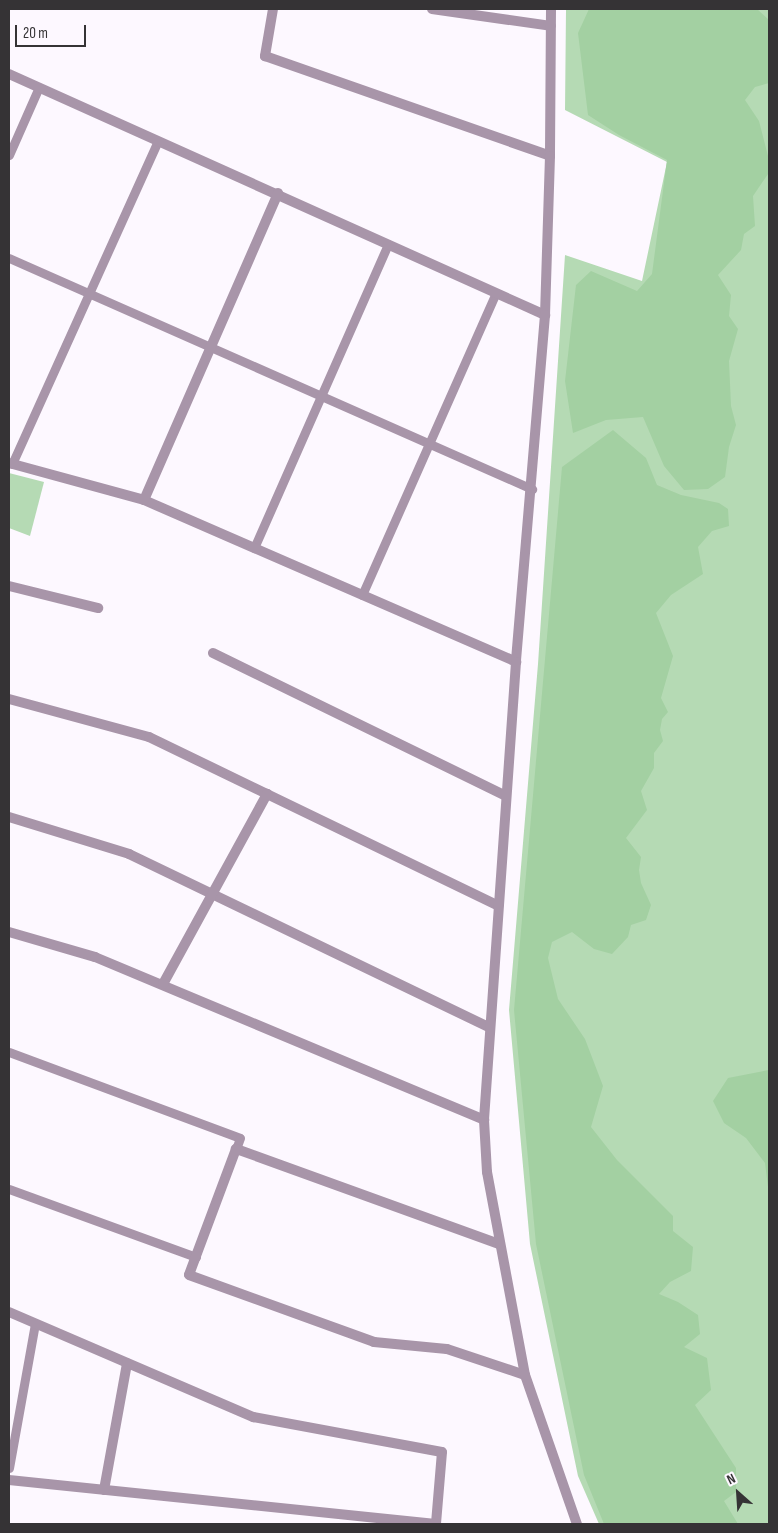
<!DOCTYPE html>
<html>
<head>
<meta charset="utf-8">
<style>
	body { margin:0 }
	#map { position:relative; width:778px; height:1533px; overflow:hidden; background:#fdf8ff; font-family:"Sofia Sans Condensed",sans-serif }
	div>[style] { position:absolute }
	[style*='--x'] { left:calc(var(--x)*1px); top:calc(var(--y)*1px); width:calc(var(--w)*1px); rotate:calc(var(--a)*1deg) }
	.green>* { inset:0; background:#b5dab4 }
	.forest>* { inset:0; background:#a3d0a2 }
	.service>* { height:9px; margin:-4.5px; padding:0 4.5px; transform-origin:4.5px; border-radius:4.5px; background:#a895a9 }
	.minor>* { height:10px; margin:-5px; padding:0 5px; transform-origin:5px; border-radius:5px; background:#a895a9 }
	.tertiary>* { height:10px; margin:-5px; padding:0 5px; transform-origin:5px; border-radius:5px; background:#a895a9 }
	span { translate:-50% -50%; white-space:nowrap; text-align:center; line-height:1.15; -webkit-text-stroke:4px #fdf8ff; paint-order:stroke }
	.frame { position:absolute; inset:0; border:10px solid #353335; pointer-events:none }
	.north { position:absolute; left:713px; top:1468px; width:50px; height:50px; -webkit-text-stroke:4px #fdf8ff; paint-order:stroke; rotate:334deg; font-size:14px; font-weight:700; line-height:20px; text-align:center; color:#353335 }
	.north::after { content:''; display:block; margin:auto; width:18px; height:22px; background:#353335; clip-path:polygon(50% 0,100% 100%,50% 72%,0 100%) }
	.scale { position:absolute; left:15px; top:25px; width:71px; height:22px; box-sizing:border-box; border:2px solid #353335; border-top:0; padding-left:6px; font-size:15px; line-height:18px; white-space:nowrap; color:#353335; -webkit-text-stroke:4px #fdf8ff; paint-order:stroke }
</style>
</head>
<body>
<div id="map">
	<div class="green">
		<div style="clip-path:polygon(566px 9px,769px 9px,769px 1524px,599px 1524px,578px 1476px,530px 1244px,509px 1010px,538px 664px,565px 255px,642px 281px,667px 162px,565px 110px)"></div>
		<div style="clip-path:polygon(9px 473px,44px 482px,30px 536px,9px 528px)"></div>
	</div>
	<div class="forest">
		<div style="clip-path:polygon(589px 9px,757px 9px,769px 20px,769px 83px,755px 87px,745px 100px,759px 121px,768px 156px,768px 174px,753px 196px,755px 226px,744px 234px,741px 250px,718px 275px,731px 295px,729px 316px,738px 329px,729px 361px,731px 406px,736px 425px,729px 447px,725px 477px,708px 489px,684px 490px,664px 466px,643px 417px,606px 420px,573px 433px,565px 381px,576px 285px,591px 271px,637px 291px,652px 274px,667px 160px,619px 135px,588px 115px,578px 33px)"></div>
		<div style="clip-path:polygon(613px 430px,646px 458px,657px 485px,681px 495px,719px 503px,728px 509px,729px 526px,712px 531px,698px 547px,703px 574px,671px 595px,656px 613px,673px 656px,661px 698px,668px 712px,662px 719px,660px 730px,663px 741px,654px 753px,654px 768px,641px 791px,647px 810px,626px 838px,641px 857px,639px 870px,641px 883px,651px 905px,646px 920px,631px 925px,628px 937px,612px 954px,594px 949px,572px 932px,552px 942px,548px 958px,558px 999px,585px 1039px,603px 1086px,591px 1127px,617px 1160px,673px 1216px,673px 1231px,693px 1247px,691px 1271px,670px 1282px,659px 1294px,678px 1302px,698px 1315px,700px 1334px,684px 1347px,707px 1358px,711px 1390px,695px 1405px,736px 1468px,736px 1492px,724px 1501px,738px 1524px,604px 1524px,584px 1475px,536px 1244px,514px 1010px,562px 467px)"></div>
		<div style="clip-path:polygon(769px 1070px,769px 1195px,765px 1163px,746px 1138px,724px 1123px,713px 1101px,728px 1078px)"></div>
	</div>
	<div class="service">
		<div style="--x:9;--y:155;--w:74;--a:-66.2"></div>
		<div style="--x:9;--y:258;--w:572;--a:23.83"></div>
		<div style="--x:12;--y:464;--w:354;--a:-65.7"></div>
		<div style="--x:254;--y:548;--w:332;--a:-66.2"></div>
		<div style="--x:362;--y:595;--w:330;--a:-66.1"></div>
		<div style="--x:9;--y:1052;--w:246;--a:20.4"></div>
		<div style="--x:240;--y:1138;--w:12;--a:110"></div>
		<div style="--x:9;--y:1189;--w:199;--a:20"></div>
		<div style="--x:9;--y:1468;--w:147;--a:-79.8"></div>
	</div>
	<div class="minor">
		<div style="--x:273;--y:9;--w:48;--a:99.7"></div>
		<div style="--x:265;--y:56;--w:302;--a:19.3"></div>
		<div style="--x:432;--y:9;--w:120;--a:8.1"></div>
		<div style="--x:9;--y:74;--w:588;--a:24.21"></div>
		<div style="--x:9;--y:463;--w:140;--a:15.3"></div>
		<div style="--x:144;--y:500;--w:406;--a:23.5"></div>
		<div style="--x:144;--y:500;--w:335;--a:-66.4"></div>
		<div style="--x:9;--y:586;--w:92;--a:13.9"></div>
		<div style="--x:213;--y:653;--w:326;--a:26"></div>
		<div style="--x:9;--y:699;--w:145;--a:15.2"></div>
		<div style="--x:149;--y:737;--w:388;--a:25.8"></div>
		<div style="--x:9;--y:817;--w:126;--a:17.1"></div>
		<div style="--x:129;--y:854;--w:399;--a:25.7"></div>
		<div style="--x:9;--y:932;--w:90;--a:16.2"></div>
		<div style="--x:95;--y:957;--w:422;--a:22.7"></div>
		<div style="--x:163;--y:984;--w:217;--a:-61.3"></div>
		<div style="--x:499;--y:1244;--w:280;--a:-160.1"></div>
		<div style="--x:236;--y:1149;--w:134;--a:110.5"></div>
		<div style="--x:189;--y:1275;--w:197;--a:19.9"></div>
		<div style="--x:374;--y:1342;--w:73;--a:5.5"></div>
		<div style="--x:447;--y:1349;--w:82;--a:18.4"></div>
		<div style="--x:9;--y:1312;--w:266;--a:23.3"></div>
		<div style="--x:253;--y:1417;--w:192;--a:10.5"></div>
		<div style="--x:442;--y:1452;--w:72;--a:94.8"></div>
		<div style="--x:9;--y:1480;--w:429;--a:5.9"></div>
		<div style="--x:104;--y:1490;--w:129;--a:-79.7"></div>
	</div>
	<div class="tertiary">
		<div style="--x:551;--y:9;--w:147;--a:90.4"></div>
		<div style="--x:550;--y:156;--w:159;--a:91.8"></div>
		<div style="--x:545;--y:315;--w:348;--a:94.8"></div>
		<div style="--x:516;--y:662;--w:459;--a:94"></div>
		<div style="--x:484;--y:1120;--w:52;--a:86.7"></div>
		<div style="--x:487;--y:1172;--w:207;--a:79.4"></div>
		<div style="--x:525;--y:1375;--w:158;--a:70.8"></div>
	</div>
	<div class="frame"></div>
	<div class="north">N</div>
	<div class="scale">20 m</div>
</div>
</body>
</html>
